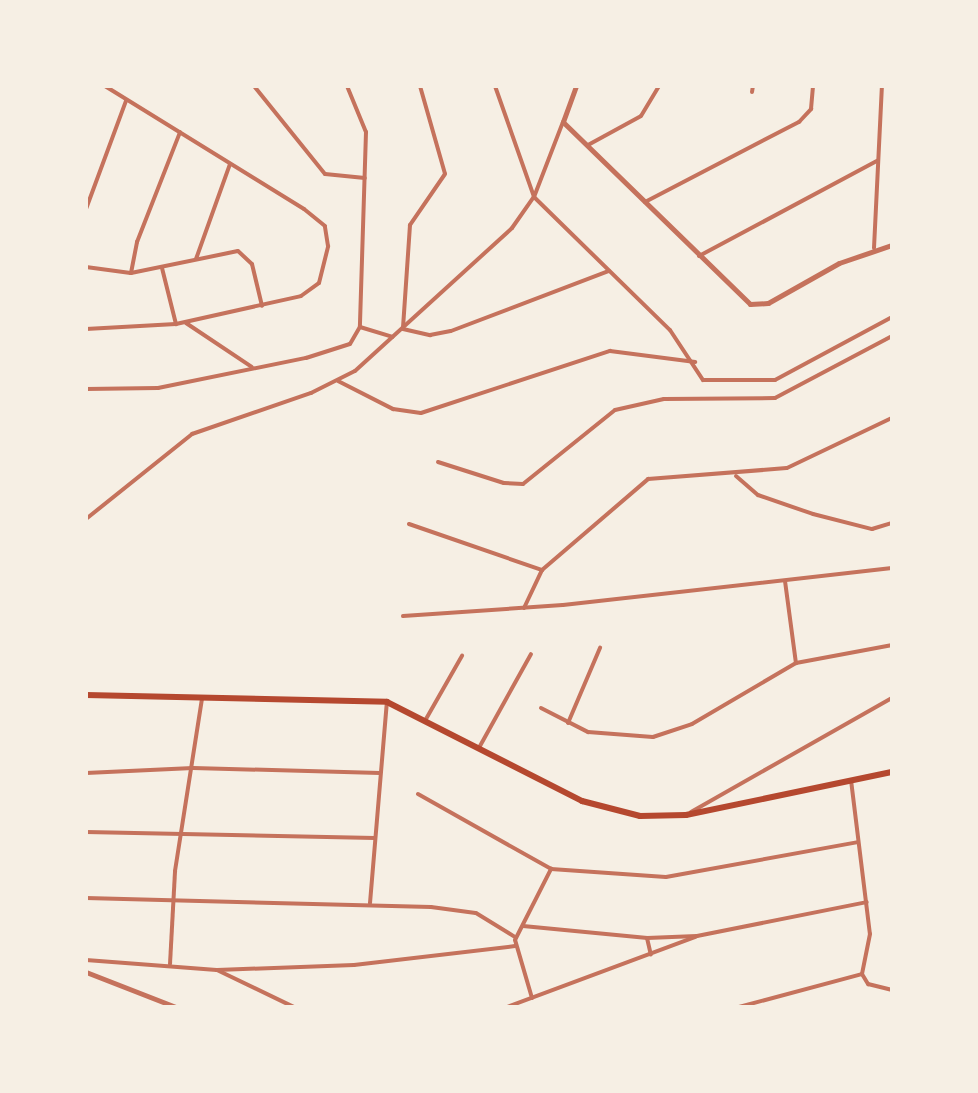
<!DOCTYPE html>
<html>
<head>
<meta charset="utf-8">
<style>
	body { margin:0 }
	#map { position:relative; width:978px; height:1093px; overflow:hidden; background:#f6efe4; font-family:Lato,sans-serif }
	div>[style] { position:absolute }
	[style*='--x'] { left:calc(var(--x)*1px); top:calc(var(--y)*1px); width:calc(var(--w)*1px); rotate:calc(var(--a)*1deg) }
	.minor>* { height:4px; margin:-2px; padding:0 2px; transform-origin:2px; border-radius:2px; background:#c5725c }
	.tertiary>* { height:5px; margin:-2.5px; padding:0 2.5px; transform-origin:2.5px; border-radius:2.5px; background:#c5725c }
	.secondary>* { height:6px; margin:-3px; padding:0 3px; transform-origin:3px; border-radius:3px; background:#b5482f }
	span { translate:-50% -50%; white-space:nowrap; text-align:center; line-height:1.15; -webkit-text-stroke:6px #f6efe4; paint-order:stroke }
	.frame { position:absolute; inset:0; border:88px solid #f6efe4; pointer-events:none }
</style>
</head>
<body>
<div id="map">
	<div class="minor">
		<div style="--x:254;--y:86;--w:113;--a:51.1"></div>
		<div style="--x:325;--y:174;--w:40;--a:5.7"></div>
		<div style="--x:347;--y:86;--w:50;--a:67.6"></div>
		<div style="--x:366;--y:132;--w:195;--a:91.8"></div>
		<div style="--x:420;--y:86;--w:91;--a:74.1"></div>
		<div style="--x:445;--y:174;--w:62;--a:124.5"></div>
		<div style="--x:410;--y:225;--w:104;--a:93.9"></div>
		<div style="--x:403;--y:329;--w:28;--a:13"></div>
		<div style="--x:430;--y:335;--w:21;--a:-11"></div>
		<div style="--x:451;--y:331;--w:169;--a:-20.8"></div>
		<div style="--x:495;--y:86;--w:118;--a:70.6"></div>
		<div style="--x:534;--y:197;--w:190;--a:44.4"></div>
		<div style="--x:670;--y:330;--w:60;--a:56.6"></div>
		<div style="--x:703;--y:380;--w:72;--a:0"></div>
		<div style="--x:775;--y:380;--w:133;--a:-28.3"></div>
		<div style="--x:752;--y:92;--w:6;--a:-81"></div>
		<div style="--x:588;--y:145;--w:60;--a:-28.7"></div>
		<div style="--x:641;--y:116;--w:35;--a:-59"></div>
		<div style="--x:645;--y:202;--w:174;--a:-27.5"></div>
		<div style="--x:799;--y:122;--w:18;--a:-47"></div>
		<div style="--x:811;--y:109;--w:23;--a:-85"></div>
		<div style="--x:86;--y:209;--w:115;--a:-69.7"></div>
		<div style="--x:874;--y:248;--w:162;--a:-87.2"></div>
		<div style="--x:699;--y:256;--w:202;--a:-28.1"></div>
		<div style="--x:196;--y:259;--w:101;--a:-70.3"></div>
		<div style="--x:86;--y:267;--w:45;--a:7.6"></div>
		<div style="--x:131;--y:273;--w:109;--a:-11.6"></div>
		<div style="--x:238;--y:251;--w:19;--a:43"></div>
		<div style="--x:252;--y:264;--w:43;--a:76.6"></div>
		<div style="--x:162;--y:268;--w:58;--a:76"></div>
		<div style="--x:131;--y:273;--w:32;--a:-79"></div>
		<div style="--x:137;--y:242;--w:118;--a:-68.6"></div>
		<div style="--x:186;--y:323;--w:79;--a:33.7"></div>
		<div style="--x:86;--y:329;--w:90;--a:-3.2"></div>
		<div style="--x:176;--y:324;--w:128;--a:-12.6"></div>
		<div style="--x:301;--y:296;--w:22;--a:-36"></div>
		<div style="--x:319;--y:283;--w:38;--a:-76"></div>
		<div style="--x:328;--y:246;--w:20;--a:-99"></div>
		<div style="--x:325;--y:226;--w:27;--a:-141"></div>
		<div style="--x:304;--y:209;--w:234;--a:-148.3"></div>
		<div style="--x:338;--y:381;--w:62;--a:27"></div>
		<div style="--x:393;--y:409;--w:28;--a:8"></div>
		<div style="--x:421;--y:413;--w:199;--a:-18.2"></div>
		<div style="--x:610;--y:351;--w:86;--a:7.4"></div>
		<div style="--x:86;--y:389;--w:72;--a:-0.8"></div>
		<div style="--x:158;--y:388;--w:151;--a:-11.5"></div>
		<div style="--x:306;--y:358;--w:46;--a:-17.7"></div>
		<div style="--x:350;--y:344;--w:20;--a:-60"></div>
		<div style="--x:360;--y:327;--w:34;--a:17"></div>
		<div style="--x:438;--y:462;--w:69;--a:17.7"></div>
		<div style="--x:504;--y:483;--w:19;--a:3"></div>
		<div style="--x:523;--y:484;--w:118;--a:-38.8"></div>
		<div style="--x:615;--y:410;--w:50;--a:-12.7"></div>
		<div style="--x:664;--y:399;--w:111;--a:-0.5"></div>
		<div style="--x:775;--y:398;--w:132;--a:-27.9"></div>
		<div style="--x:736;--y:476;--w:29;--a:41"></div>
		<div style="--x:758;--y:495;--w:58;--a:19.1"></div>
		<div style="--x:813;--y:514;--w:61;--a:14.3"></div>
		<div style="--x:872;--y:529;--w:21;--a:-17"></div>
		<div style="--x:86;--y:519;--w:136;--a:-38.7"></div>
		<div style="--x:192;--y:434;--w:126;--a:-19"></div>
		<div style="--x:311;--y:393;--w:49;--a:-26.6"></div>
		<div style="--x:355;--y:371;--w:212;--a:-42.3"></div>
		<div style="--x:512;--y:228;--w:38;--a:-55"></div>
		<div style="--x:534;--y:197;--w:80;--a:-68.9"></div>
		<div style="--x:409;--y:524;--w:141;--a:19.1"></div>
		<div style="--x:785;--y:581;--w:83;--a:82.4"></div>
		<div style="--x:524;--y:608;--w:42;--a:-64.7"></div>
		<div style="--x:542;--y:570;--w:140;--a:-40.6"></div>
		<div style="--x:648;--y:479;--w:139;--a:-4.5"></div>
		<div style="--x:787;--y:468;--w:116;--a:-25.5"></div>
		<div style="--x:403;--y:616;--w:160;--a:-3.9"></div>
		<div style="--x:563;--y:605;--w:331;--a:-6.4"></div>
		<div style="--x:541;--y:708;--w:53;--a:27.1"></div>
		<div style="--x:588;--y:732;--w:65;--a:4.4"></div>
		<div style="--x:653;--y:737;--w:41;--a:-18.4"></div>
		<div style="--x:692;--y:724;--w:121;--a:-30.4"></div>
		<div style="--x:796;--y:663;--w:98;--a:-10.6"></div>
		<div style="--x:426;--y:719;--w:73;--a:-60.3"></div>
		<div style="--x:568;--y:723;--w:82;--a:-66.9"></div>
		<div style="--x:480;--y:746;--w:105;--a:-61"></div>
		<div style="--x:86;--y:773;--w:107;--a:-2.7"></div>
		<div style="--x:193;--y:768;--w:187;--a:1.5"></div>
		<div style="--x:851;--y:780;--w:155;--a:83"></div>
		<div style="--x:870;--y:934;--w:41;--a:101.3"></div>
		<div style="--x:418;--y:794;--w:153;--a:29.4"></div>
		<div style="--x:551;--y:869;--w:115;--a:4"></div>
		<div style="--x:666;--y:877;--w:195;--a:-10.3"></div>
		<div style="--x:691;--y:812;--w:231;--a:-29.6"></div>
		<div style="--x:86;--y:832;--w:289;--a:1.2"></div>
		<div style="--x:86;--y:898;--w:345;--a:1.5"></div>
		<div style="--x:431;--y:907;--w:45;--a:7.6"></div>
		<div style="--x:476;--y:913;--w:46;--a:31.6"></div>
		<div style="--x:370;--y:903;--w:202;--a:-85.2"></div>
		<div style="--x:523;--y:926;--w:125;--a:5.5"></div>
		<div style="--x:647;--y:938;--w:50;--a:-2.3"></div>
		<div style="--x:697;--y:936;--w:173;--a:-11.3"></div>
		<div style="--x:647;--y:938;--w:17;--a:77"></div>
		<div style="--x:86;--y:960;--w:131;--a:4.4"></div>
		<div style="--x:217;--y:970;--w:85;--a:25.7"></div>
		<div style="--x:170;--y:964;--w:93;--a:-86.9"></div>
		<div style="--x:175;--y:871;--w:175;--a:-81.1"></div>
		<div style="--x:217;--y:970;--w:137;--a:-2.1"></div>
		<div style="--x:354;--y:965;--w:162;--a:-6.7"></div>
		<div style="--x:862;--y:974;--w:12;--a:59"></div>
		<div style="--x:868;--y:984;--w:25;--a:14"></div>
		<div style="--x:532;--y:998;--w:60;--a:-106.3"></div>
		<div style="--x:515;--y:940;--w:80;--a:-63.1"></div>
		<div style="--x:507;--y:1007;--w:201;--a:-20.4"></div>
		<div style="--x:739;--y:1007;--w:127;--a:-15"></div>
	</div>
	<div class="tertiary">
		<div style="--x:576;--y:86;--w:38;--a:110"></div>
		<div style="--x:563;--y:122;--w:261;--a:44.2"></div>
		<div style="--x:750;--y:304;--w:18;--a:-3"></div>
		<div style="--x:768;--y:303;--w:81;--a:-29.4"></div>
		<div style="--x:839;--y:263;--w:56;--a:-18.8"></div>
		<div style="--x:86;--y:972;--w:97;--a:21.3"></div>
	</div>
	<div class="secondary">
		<div style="--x:86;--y:695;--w:301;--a:1.3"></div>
		<div style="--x:387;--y:702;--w:219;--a:26.9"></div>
		<div style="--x:582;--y:801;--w:60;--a:14.5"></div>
		<div style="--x:640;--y:816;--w:46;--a:-1.2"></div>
		<div style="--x:686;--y:815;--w:210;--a:-11.8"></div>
	</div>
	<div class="frame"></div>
</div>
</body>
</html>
